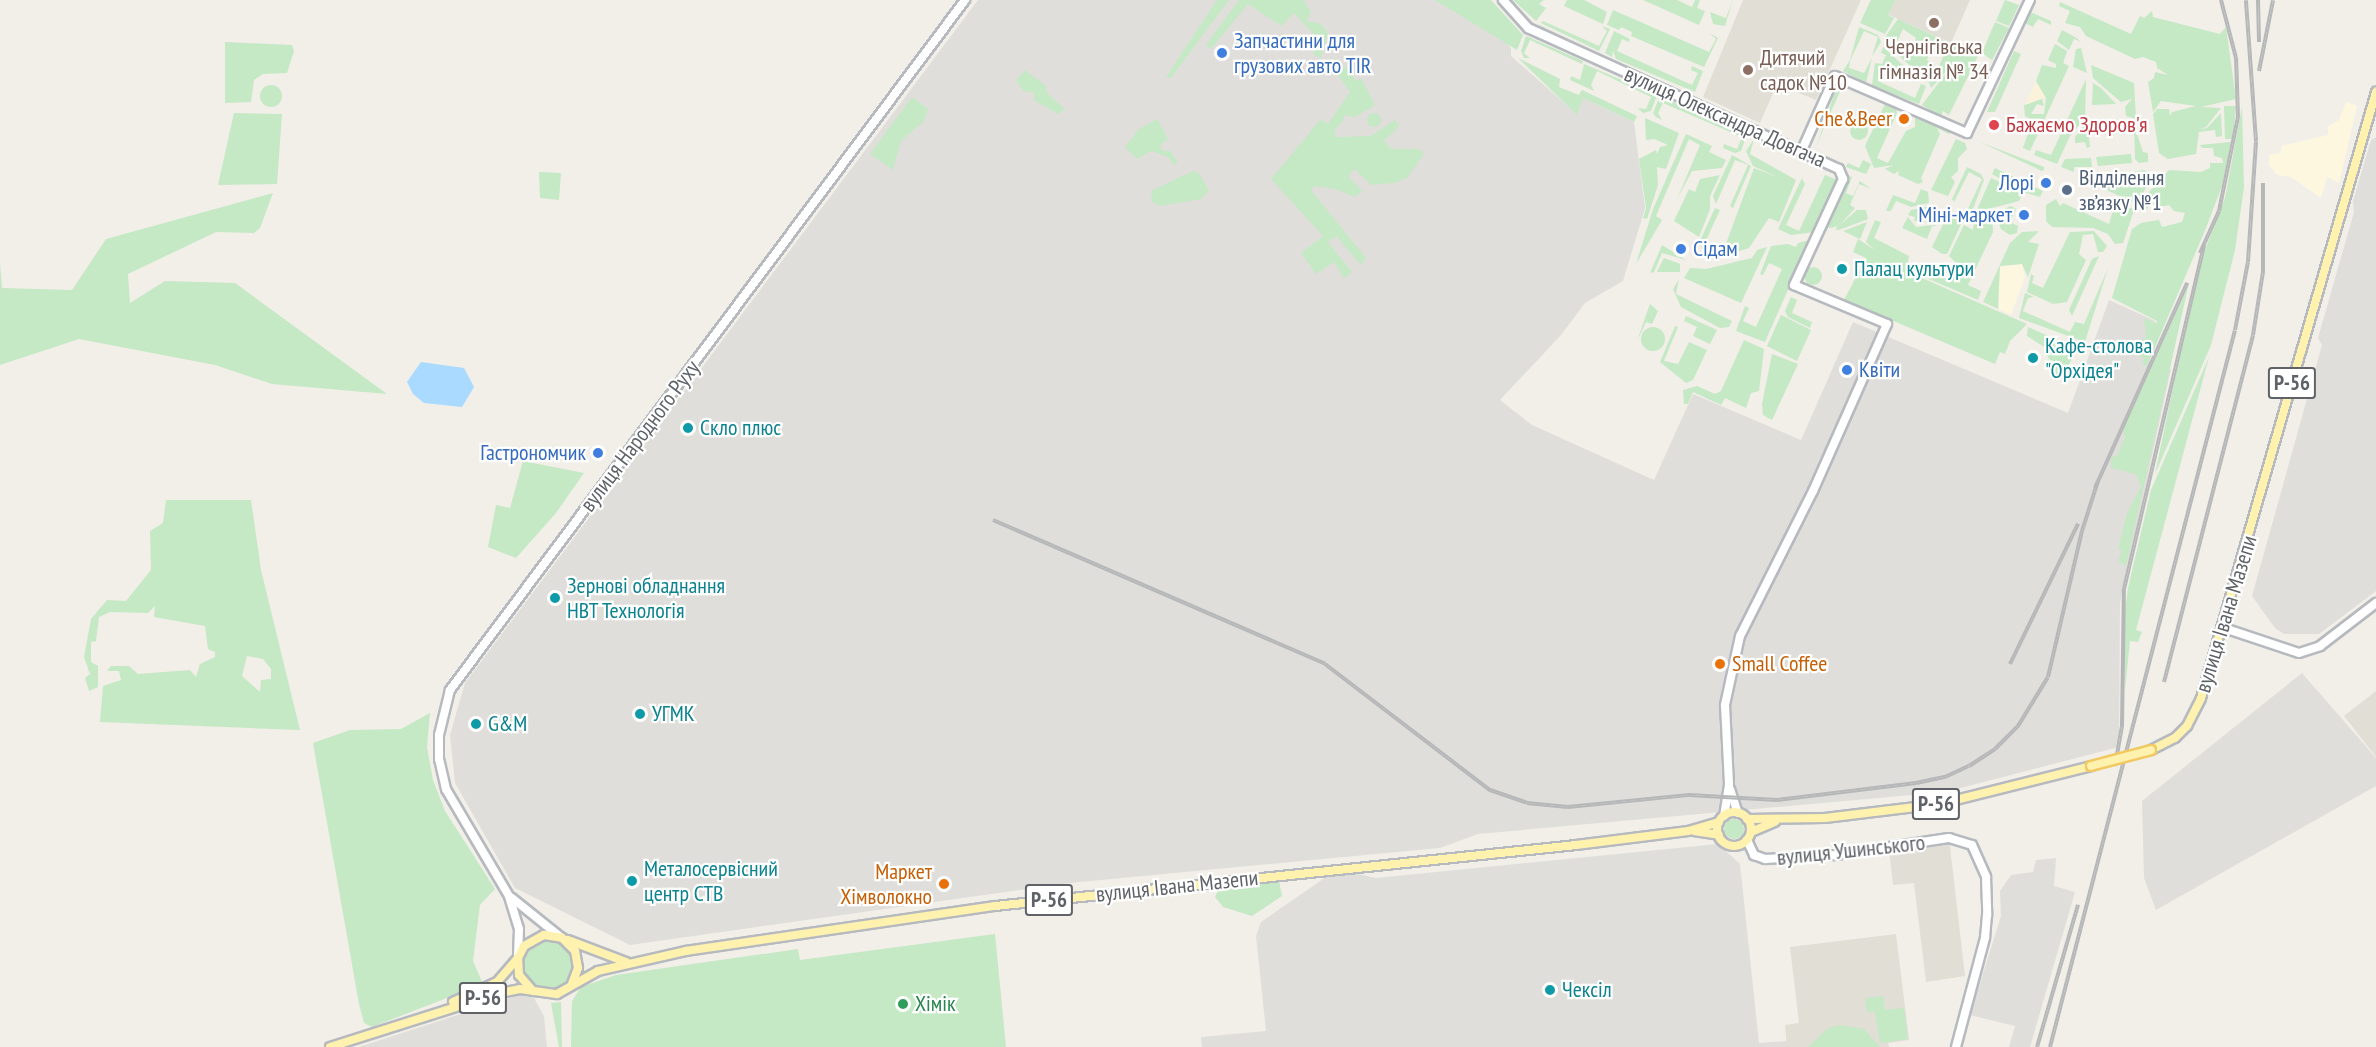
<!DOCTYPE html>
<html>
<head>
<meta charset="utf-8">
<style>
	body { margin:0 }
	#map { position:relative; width:2376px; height:1047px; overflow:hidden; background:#f1efe8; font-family:"PT Sans Narrow",sans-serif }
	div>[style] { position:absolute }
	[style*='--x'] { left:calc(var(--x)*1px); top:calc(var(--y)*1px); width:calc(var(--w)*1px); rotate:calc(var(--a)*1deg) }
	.commercial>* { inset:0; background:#fef7e0 }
	.industrial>* { inset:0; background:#e0deda }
	.education>* { inset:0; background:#e1ded6 }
	.green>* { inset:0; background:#c5e8c5 }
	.round { border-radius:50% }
	.sand>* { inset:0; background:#fbf3d9 }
	.water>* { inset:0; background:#aadaff }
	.roads { filter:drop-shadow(2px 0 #b6babf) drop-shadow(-2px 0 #b6babf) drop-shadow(0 2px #b6babf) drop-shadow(0 -2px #b6babf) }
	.secondary>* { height:8px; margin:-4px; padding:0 4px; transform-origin:4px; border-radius:4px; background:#fff }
	.primary>* { height:8px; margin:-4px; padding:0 4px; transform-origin:4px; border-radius:4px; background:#fff2af }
	.primary>.ring { margin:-4px; padding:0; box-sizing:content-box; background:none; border:8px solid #fff2af; border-radius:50% }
	.rail>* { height:4px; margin-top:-2px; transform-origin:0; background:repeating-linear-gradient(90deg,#fff 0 4.5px,#b6b7b8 0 9px); box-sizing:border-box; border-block:2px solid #b6b7b8 }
	.bridges { filter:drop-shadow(2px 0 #f2c960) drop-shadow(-2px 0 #f2c960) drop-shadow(0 2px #f2c960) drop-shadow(0 -2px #f2c960) }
	.primary-bridge>* { height:8px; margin:-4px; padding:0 4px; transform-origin:4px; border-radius:4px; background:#fff2af }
	.dots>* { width:16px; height:16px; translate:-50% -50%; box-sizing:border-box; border:3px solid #fff; border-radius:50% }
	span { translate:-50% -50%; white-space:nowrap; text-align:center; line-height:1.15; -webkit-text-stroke:4.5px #fff; paint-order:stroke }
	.shield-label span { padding:2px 4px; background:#fff; border:2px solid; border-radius:4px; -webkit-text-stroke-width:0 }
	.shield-label { font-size:21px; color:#5f6368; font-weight:700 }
	.shop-label { font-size:22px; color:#366cbe }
	.left { translate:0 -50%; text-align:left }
	.right { translate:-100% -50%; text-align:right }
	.education-label { font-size:22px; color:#785e54 }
	.street-label { font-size:22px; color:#5f6368 }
	.food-label { font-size:22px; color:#c56008 }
	.health-label { font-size:22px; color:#be3a42 }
	.service-label { font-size:22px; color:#4e5e75 }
	.culture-label { font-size:22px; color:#0d838f }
	.leisure-label { font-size:22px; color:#27864d }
</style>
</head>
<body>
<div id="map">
	<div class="commercial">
		<div style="clip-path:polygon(2346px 102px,2357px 106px,2339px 183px,2327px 177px,2321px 198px,2291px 177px,2277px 175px,2269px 165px,2269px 155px,2280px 153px,2282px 146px,2328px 135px,2328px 126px,2339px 120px)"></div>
		<div style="clip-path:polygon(2022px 264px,2025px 277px,2011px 315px,1999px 309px,1998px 274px,2000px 267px)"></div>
	</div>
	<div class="industrial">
		<div style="clip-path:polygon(978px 0,1468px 0,1511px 48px,1511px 56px,1577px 114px,1583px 98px,1634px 122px,1645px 208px,1623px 281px,1585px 303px,1561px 335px,1500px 400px,1532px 425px,1654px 480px,1693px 394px,1801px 440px,1853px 322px,2068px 413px,2109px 300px,2155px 321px,2144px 359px,2171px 369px,2120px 603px,2119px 747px,1945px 792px,1478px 834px,1440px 848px,1069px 883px,630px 945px,515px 888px,455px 783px,450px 735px,465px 683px)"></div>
		<div style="clip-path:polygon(2376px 137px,2376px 591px,2319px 634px,2284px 634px,2275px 628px,2252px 596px,2322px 345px,2318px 338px,2354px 212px,2353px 201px,2371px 140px)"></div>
		<div style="clip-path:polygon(2302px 673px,2376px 758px,2376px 786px,2156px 910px,2144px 878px,2142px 801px)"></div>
		<div style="clip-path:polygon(1718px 844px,1740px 864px,1759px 1043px,1787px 1041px,1787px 1047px,1202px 1047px,1201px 1037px,1266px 1031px,1256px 936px,1261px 922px,1326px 877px,1358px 874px,1376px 878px)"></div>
		<div style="clip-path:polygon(2056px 858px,2054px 886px,2075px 892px,2030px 1047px,2009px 1047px,2015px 1026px,1970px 1015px,2001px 916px,2000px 891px,2011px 875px,2033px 872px,2036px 860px)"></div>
		<div style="clip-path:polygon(519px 995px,534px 998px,544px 1016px,547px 1047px,359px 1047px)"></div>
	</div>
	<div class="education">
		<div style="clip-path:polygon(1743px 0,1861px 0,1816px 100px,1777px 84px,1760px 123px,1703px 97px)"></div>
		<div style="clip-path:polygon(1871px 0,1970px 0,1951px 43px,1889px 15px,1883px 26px,1863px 17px)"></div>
		<div style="clip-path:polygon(2376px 691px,2376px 757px,2344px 716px)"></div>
		<div style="clip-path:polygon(1949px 838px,1965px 976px,1926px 982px,1914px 883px,1893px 885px,1889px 849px)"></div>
		<div style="clip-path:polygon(1896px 934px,1909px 1040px,1888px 1043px,1889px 1047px,1787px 1047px,1785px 1025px,1799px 1023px,1790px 947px)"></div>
	</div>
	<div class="green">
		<div style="clip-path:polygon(1217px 0,1229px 0,1171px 78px,1166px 77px)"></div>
		<div style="clip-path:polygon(1239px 0,1303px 0,1311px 12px,1307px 21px,1321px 24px,1328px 33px,1321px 58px,1313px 54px,1319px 40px,1294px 13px,1281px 26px,1248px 4px,1211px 49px,1206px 45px)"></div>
		<div style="clip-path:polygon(1435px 0,1491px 0,1523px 35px,1517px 50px)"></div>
		<div style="clip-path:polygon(1513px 0,1544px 0,1539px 4px,1546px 8px,1536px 21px)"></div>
		<div style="clip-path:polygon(1567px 0,1584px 0,1607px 12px,1603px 24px,1564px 6px)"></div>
		<div style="clip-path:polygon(1643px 0,1677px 0,1692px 7px,1695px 0,1700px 0,1697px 8px,1705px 11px,1699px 25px)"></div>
		<div style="clip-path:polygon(1733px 0,1725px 26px,1713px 24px,1710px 12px,1726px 18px)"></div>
		<div style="clip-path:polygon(1871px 0,1895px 0,1888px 15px,1894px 18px,1885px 34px,1860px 23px)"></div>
		<div style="clip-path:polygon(2005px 0,2019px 5px,2009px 26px,1996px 21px)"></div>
		<div style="clip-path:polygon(2060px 2px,2131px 34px,2140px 16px,2144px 18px,2152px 11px,2153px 17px,2220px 34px,2226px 27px,2236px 99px,2201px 107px,2221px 108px,2206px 127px,2200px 129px,2207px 128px,2221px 113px,2222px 136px,2216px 137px,2215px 130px,2199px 132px,2196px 154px,2168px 159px,2159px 153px,2153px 114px,2157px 109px,2169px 109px,2170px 116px,2172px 112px,2196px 106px,2161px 101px,2153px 112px,2148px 82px,2154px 78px,2155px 72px,2168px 75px,2157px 68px,2156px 62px,2143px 57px,2135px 59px,2086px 36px,2080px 27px,2065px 23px,2070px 11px,2059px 6px)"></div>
		<div style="clip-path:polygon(1613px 10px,1709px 52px,1716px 39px,1709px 33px,1718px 38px,1704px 67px,1631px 36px,1632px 32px,1621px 27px,1619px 30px,1607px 25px)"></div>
		<div style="clip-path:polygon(2030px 12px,2051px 21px,2051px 25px,2038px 19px,2033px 27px,2025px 23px)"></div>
		<div style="clip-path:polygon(evenodd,1898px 19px,1978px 56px,1949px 115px,1943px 111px,1941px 117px,1922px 105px,1952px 65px,1931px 88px,1926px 75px,1917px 72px,1886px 44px,1885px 37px,1898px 19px,1903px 29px,1916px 38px,1910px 52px,1894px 48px,1903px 29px,1898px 19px,1932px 46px,1946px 49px,1938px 69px,1927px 60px,1932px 46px)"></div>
		<div style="clip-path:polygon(1543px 21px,1599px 46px,1607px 31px,1602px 26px,1610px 29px,1599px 51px,1541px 23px)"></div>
		<div style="clip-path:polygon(1995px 22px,2009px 28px,1992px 60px,1982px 53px)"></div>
		<div style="clip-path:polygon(1538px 24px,1547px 29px,1598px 53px,1592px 54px,1546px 32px)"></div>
		<div style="clip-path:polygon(1859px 27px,1878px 35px,1881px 42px,1872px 56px,1878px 37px,1864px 31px,1850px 61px,1849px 68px,1864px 73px,1872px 58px,1866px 83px,1843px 71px,1850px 60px)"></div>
		<div style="clip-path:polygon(2062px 30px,2075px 37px,2081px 42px,2074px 39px,2069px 50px,2057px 41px)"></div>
		<div style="clip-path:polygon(1614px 31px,1630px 39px,1629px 42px,1622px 39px,1617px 51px,1692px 85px,1698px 73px,1691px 70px,1692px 66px,1703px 71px,1695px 92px,1616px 59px,1613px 51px,1612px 57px,1605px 53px)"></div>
		<div style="clip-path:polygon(1534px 34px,1659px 91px,1658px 93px,1532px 37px)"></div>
		<div style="clip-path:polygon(1526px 36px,1583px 61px,1582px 64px,1530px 40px,1524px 53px,1530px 58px,1524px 58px,1521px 51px)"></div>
		<div style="clip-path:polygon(225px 42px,292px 45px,294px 51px,287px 73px,263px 74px,254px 80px,251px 102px,225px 103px)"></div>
		<div style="clip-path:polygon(2055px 44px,2067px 51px,2063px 63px,2069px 66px,2030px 151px,2023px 148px,2028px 133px,2032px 133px,2037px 123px,2025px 116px,2024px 105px,2042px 99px,2044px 106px,2037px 104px,2031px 114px,2044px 114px,2046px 98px,2036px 81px,2042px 65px,2056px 68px,2056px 64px,2048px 60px)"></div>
		<div style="clip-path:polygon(1883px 47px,1917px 78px,1900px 72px,1890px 62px,1883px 66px,1878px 81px,1915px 98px,1921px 84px,1926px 86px,1919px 104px,1872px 86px,1875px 63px,1882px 64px,1886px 55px,1881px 53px)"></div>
		<div style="clip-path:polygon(2081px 48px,2087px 73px,2073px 67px,2076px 49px)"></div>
		<div style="clip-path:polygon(2014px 51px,2021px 54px,1995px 112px,1987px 112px)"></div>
		<div style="clip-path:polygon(1604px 56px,1694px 96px,1693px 97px,1604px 59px)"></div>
		<div style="clip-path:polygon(1518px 58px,1560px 79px,1559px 87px,1579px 95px,1582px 90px,1637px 116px,1634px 122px,1583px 98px,1577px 115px)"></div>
		<div style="clip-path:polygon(1584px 64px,1657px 95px,1651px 111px,1643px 113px,1638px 108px,1646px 109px,1651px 97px,1597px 71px,1591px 85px,1594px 91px,1570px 80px,1571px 76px,1580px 80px)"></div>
		<div style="clip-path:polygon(2091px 65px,2134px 83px,2136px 119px,2126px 116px,2125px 107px,2132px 99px,2121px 102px,2093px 78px)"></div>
		<div style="clip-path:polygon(1347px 66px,1356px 81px,1361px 78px,1375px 105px,1355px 117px,1344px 115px,1343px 121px,1334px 130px,1336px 137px,1371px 136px,1395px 120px,1399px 126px,1384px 141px,1392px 149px,1419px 149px,1424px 154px,1407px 178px,1394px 183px,1371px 185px,1355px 169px,1348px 176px,1362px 191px,1355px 197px,1335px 189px,1315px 186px,1311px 190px,1366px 258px,1361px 265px,1336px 236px,1328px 242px,1352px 272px,1344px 278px,1334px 262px,1316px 274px,1301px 253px,1323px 236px,1271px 179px,1321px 119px,1328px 124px,1350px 92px,1337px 74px)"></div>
		<div style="clip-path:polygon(1025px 70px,1046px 86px,1047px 93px,1065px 109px,1058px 114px,1035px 101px,1033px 92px,1023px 91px,1016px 80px)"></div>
		<div style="clip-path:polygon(2086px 79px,2085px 118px,2070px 136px,2057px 164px,2034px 155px,2036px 150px,2051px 155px)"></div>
		<div style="clip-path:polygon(2093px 83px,2101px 88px,2116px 104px,2092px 105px)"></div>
		<div style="clip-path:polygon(1843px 85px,1825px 125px,1816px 147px,1836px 89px)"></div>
		<div class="round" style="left:260px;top:85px;width:22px;height:22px"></div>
		<div style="clip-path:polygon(1660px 96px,1747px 134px,1741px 151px,1735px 153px,1723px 148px,1724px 144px,1737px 149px,1742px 137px,1663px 103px,1658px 113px,1662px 120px,1656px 117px,1653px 113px)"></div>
		<div style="clip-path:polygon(912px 97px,928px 109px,924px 121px,901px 141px,893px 170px,870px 154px)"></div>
		<div style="clip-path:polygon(evenodd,1886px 102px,1951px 130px,1949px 134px,1937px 128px,1940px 134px,1921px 178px,1923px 182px,1918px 184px,1898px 175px,1899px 171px,1894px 174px,1885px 169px,1894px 165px,1874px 168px,1865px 146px,1886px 102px,1896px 108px,1915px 117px,1915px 127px,1906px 131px,1888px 163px,1877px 158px,1897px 113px,1896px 108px)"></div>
		<div style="clip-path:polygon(2224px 106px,2236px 106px,2233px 139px,2225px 139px)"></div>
		<div style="clip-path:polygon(2242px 107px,2244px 187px,2235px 250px,2211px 345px,2155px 474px,2198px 268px,2225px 198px)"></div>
		<div class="round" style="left:1367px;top:113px;width:14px;height:14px"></div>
		<div style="clip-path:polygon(234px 113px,282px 114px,277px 184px,218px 185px)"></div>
		<div style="clip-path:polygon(1645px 118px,1679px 133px,1666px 169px,1657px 167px,1658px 185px,1647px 219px,1643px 218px,1646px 208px,1639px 159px,1656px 150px,1657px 154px,1660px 147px,1668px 145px,1654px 139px,1646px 140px)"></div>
		<div style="clip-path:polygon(1157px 119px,1168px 139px,1160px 145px,1163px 151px,1171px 151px,1178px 163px,1174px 165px,1168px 157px,1151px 151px,1137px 159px,1125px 147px,1139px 129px)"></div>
		<div class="round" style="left:1850px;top:122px;width:18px;height:18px"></div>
		<div style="clip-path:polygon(2087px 122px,2090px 147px,2087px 148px,2085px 142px,2075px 143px,2075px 137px)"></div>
		<div style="clip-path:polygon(2134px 125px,2143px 152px,2148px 153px,2148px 162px,2139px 163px,2135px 159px)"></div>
		<div style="clip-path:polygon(1686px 134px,1712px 146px,1709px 152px,1726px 160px,1722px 168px,1692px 171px,1677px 199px,1700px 145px,1689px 139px,1656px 216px,1662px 220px,1636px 264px,1653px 209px)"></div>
		<div style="clip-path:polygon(1754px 139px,1750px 154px,1796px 180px,1779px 222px,1769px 218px,1749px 248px,1721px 257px,1754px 168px,1780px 178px,1753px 166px,1746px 151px)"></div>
		<div style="clip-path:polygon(1956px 139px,1965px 143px,1967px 149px,1958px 158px,1958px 171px,1951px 177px,1955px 182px,1948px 196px,1931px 190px)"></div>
		<div style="clip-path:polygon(1980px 142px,2044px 167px,2044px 170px,2042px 171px)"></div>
		<div style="clip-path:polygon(2231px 142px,2222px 186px,2206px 228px,2147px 366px,2142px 364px,2144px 359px,2134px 348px,2137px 341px,2146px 338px,2144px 318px,2156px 323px,2157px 321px,2112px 298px,2132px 229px,2141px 223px,2159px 220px,2162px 227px,2182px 222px,2185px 213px,2174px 211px,2169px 205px,2160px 207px,2152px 203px,2145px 211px,2141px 209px,2149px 192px,2169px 170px,2201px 172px,2210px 168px,2210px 163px,2223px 163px,2222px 158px,2214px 156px,2213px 148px,2202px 148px,2200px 145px)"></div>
		<div style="clip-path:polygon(2131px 154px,2132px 163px,2098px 166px,2096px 157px)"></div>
		<div style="clip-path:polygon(1732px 155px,1751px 166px,1733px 208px,1730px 206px,1748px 165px,1735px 160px,1716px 204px,1713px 196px)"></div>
		<div style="clip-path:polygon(2091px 158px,2092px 167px,2074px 167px,2074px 172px,2061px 167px,2065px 159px)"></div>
		<div style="clip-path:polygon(1863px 160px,1871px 164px,1866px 174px,1846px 167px,1848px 163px,1859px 168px)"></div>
		<div style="clip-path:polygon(1967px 167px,1981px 174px,1984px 180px,1971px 214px,1965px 215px,1982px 179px,1969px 172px,1954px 202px,1952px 199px)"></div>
		<div style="clip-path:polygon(1995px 168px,2043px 191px,2040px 197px,2023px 192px,1992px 174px)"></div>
		<div style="clip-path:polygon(2144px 170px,2154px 174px,2139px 200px,2133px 202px,2095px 185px,2097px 179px)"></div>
		<div style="clip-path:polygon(1193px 171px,1198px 172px,1209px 190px,1201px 199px,1160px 206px,1152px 202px,1151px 191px)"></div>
		<div style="clip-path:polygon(539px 172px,561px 173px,559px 200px,540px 198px)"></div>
		<div style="clip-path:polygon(1720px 175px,1710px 196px,1710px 209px,1699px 237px,1674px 221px,1689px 189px,1695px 192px,1700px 179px)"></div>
		<div style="clip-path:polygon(1825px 175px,1837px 180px,1815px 232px,1791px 235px,1778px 229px,1802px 178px,1805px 184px,1786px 225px,1799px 231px)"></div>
		<div style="clip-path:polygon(1849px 176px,1852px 177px,1846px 193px,1853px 196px,1860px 181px,1871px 189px,1859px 184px,1850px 205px,1855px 208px,1839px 226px,1830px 228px,1826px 226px)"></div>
		<div style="clip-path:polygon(1991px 178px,2014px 188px,2021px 197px,2019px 201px,1976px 212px)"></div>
		<div style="clip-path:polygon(1921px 189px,1928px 192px,1929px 203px,1911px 207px,1896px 201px,1891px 211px,1886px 211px,1893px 195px,1915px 203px)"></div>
		<div style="clip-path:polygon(273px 193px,260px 228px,254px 233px,216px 232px,128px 274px,130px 303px,165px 281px,235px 283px,387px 394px,272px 384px,215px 365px,79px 339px,0 365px,0 263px,2px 288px,72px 290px,106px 239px)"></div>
		<div style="clip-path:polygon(2056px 199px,2060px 206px,2063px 203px,2109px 224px,2115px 203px,2121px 202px,2134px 210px,2123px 243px,2115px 244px,2108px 234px,2093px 228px,2052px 227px,2046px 221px,2046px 205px)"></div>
		<div style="clip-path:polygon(1931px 206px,1945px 214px,1941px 222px,1914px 221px,1915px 217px,1908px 215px,1911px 210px)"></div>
		<div style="clip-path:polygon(2011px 206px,2016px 209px,2010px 222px,2018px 226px,2017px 233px,2010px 235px,2001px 229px,1996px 217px,1999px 211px)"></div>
		<div style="clip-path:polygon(1715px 208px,1720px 210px,1702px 249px,1700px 241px)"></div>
		<div style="clip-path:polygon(1857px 210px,1866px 210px,1868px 219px,1839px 230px,1835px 229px)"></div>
		<div style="clip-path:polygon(1992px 210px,1993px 232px,1968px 285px,1981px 291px,1978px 300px,1908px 270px,1911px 264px,1950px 280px,1957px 264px,1949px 256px,1964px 225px,1973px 230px,1975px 215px,1979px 212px,1977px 217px,1985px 221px,1989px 214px,1986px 211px)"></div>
		<div style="clip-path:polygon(1947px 216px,1962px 222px,1947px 254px,1942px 254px,1932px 247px)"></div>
		<div style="clip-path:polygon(1908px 217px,1916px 227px,1933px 225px,1939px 226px,1932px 226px,1927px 239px,1902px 228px)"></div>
		<div style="clip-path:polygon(1875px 220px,1881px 222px,1874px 238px,1909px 256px,1906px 271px,2027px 324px,2010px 341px,2005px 354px,2000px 352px,1995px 364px,1844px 300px,1866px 258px,1853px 252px,1858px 239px,1875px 250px,1866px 242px)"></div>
		<div style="clip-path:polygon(1867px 222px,1860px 239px,1843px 231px)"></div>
		<div style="clip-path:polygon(2039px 231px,2028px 242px,2039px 244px,2028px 277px,2022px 264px,2000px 266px,1998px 309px,1983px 302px,2010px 243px,2022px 232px)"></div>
		<div style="clip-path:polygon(2094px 231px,2107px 246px,2103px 252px,2098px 252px,2093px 234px,2083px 235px,2079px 254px,2086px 260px,2067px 302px,2053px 304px,2027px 292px,2031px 274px,2034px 276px,2032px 283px,2043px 288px,2070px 232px)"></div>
		<div style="clip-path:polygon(1810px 240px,1765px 342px,1736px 331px,1745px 306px,1749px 308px,1743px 321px,1756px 327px,1782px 269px,1769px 263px,1763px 275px,1760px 274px,1771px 246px,1788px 244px,1796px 247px,1798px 243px)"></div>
		<div style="clip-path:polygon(1662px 245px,1686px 260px,1662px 253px,1654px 272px,1650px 273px)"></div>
		<div style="clip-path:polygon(1767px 247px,1741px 303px,1684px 278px,1690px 268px,1706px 269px,1752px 258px,1757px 250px)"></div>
		<div style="clip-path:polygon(2099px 256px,2072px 316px,2069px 310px,2092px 259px)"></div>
		<div style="clip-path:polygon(1664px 258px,1680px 264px,1680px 272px,1657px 272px)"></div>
		<div class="round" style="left:1804px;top:267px;width:18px;height:18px"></div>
		<div style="clip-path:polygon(2108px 268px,2085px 342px,2019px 318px,2025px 293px,2034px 297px,2028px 298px,2023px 311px,2070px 332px,2075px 322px,2084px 324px)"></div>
		<div style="clip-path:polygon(1679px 279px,1676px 294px,1732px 321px,1729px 327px,1720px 328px,1681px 307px,1673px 289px)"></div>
		<div style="clip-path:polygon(2189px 283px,2126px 566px,2118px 561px,2122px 550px,2118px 549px,2127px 513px,2141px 487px,2136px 474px,2111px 468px,2111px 458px,2117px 455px,2125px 438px,2123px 429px)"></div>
		<div style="clip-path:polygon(1791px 297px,1797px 300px,1792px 313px,1812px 322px,1810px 328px,1788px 317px,1785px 311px)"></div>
		<div style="clip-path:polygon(1650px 304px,1658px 311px,1652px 324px,1646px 322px,1637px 341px)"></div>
		<div style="clip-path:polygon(1781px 315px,1811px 330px,1797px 361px,1767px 346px)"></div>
		<div style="clip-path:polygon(1686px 316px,1717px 330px,1710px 344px,1693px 336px,1697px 327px,1684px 321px)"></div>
		<div style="clip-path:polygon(1675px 326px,1678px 327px,1664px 361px,1678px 364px,1689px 342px,1707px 350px,1693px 380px,1686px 383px,1660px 362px)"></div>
		<div style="clip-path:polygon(2028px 327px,2071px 346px,2072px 359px,2064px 373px,2059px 371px,2056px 377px,2051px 374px,2054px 365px,2047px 356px,2049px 350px,2027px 336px)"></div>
		<div class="round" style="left:1641px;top:327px;width:24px;height:24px"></div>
		<div style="clip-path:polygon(1744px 340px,1764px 349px,1759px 391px,1751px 393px,1746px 408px,1725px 398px,1721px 405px,1693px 392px,1688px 404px,1684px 404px,1683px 390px,1697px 386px,1715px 394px,1721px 391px)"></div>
		<div style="clip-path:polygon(1772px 354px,1798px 364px,1772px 420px,1763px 415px,1762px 404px)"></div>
		<div style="clip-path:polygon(2209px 357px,2136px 630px,2142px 632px,2138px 642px,2130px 641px,2125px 690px,2123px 627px,2128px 588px,2151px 490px)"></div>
		<div style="clip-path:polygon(523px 461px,584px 473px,556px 513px,516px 558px,488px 547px,496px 505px,510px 508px)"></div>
		<div style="clip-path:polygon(evenodd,166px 500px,251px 500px,261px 570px,300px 730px,100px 722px,103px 686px,121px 680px,119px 671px,107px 671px,111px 666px,129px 666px,138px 674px,190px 670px,196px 677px,200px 664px,215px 657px,215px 652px,208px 649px,205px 626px,154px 617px,155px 606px,148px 613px,110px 612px,99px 617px,96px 641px,91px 642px,91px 662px,98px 666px,98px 687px,89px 691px,85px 678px,90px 674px,84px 657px,91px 619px,107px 600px,126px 601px,151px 570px,150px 531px,163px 523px,166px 500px,247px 656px,263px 659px,271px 669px,271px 679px,261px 680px,260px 692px,242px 676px,247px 656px)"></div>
		<div style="clip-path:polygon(430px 713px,427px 747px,433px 780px,445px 811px,495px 889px,480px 905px,473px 961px,483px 984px,372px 1027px,364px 1023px,359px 1004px,313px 743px,350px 730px,401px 729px)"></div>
		<div class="round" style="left:1724px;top:819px;width:20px;height:20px"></div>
		<div style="clip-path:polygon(1279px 881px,1282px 896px,1252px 916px,1223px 907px,1215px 897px,1219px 888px)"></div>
		<div style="clip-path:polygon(995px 934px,1006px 1047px,571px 1047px,572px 1001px,581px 987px,616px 975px,798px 949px,800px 960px)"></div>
		<div class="round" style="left:522px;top:939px;width:52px;height:52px"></div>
		<div style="clip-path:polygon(1883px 996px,1885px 1010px,1904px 1008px,1908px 1039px,1880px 1043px,1875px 1012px,1867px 1012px,1865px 998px)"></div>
		<div style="clip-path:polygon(561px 1002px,562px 1047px,559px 1047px,551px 1003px)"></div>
		<div style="clip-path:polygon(1840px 1025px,1864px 1029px,1880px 1047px,1808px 1047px,1828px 1028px)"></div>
	</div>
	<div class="sand">
		<div style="clip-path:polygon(2036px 82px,2045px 97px,2025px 105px)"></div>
	</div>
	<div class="water">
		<div style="clip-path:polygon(421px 362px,464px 368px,474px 387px,462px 407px,424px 403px,413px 394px,407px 382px)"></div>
	</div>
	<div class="roads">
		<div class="secondary">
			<div style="--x:1503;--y:0;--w:38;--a:48"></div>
			<div style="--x:1528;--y:28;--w:341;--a:24.4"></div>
			<div style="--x:1839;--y:169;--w:11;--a:68"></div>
			<div style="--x:1843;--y:179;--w:117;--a:114.8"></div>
			<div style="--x:1794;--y:285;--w:101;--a:22.8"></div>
			<div style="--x:1887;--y:324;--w:183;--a:113.9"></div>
			<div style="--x:1813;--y:491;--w:162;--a:116.7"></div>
			<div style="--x:1740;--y:636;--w:71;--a:102.3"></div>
			<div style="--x:1725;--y:705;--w:80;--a:87.1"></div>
			<div style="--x:1729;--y:785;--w:31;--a:99"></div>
			<div style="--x:1802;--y:150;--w:81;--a:-66"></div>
			<div style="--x:1835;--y:76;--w:144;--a:23.4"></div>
			<div style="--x:1967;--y:133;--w:147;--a:-64.7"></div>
			<div style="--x:2224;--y:628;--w:79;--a:18.4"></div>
			<div style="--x:2299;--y:653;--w:22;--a:-18"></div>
			<div style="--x:2320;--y:646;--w:71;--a:-37.5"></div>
			<div style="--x:1730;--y:789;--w:25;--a:72"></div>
			<div style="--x:1747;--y:840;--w:17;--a:65"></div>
			<div style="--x:1754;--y:855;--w:12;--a:20"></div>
			<div style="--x:1765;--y:859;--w:71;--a:-3.2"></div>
			<div style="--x:1836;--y:855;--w:114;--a:-8.6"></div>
			<div style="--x:1949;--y:838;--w:24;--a:17"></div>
			<div style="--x:1972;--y:845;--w:35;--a:66"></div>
			<div style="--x:1986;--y:877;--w:38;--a:88"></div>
			<div style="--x:1987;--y:915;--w:23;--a:95"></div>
			<div style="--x:1985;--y:938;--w:113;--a:104.9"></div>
			<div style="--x:512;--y:898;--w:64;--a:38.7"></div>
			<div style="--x:518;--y:957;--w:28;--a:-88"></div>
			<div style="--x:519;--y:929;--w:34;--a:-107"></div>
			<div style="--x:509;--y:896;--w:124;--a:-120.5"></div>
			<div style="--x:446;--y:789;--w:31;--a:-103"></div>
			<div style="--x:439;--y:759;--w:24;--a:-90"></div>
			<div style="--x:439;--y:735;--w:46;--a:-76.3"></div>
			<div style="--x:450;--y:690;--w:861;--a:-53.26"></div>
		</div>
		<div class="primary">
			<div style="--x:2151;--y:750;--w:27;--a:-27"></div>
			<div style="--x:2175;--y:738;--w:17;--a:-45"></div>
			<div style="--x:2187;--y:726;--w:31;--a:-63"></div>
			<div style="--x:2201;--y:698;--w:631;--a:-73.89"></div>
			<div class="ring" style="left:1717px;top:812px;width:26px;height:26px"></div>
			<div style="--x:1747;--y:819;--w:78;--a:-0.7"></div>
			<div style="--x:1825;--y:818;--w:116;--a:-6.9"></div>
			<div style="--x:1940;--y:804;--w:156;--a:-14.1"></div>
			<div style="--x:1694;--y:831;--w:25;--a:9"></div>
			<div style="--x:1751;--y:832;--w:26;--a:-23"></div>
			<div style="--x:568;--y:940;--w:62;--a:20.8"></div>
			<div style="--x:533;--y:991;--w:21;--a:-131"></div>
			<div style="--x:519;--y:975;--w:17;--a:-93"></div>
			<div style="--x:518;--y:958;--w:13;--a:-63"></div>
			<div style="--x:524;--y:946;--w:23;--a:-29"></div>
			<div style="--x:544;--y:935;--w:18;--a:9"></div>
			<div style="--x:562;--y:938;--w:18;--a:45"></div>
			<div style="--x:575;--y:951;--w:17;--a:80"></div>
			<div style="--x:578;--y:968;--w:17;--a:111"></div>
			<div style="--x:453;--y:1002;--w:48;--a:-24.4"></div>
			<div style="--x:497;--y:982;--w:32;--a:-49"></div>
			<div style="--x:330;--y:1047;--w:178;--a:-17.6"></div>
			<div style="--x:500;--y:993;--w:20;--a:-11"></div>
			<div style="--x:520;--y:989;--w:37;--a:8"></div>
			<div style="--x:557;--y:994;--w:47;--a:-29.3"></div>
			<div style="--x:598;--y:971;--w:90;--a:-12.8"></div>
			<div style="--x:686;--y:951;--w:312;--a:-8.3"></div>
			<div style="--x:995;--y:906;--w:584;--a:-5.99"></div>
			<div style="--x:1576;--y:845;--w:113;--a:-7.1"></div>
			<div style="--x:1688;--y:831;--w:32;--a:-16"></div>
		</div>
	</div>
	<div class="rail">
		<div style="--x:2258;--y:0;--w:42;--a:88.6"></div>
		<div style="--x:2259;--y:71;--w:72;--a:-78.8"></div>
		<div style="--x:2200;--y:253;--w:46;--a:-65.7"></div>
		<div style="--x:2219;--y:211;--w:96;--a:-78.6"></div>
		<div style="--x:2238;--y:117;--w:59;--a:-91.9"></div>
		<div style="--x:2236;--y:58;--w:60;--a:-104.5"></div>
		<div style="--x:2095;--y:488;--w:225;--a:-65.8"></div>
		<div style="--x:993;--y:520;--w:362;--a:23.4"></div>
		<div style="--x:1325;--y:664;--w:208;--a:37.4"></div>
		<div style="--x:1490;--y:790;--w:39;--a:19"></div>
		<div style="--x:1527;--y:803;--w:41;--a:5.6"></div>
		<div style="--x:1568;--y:807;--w:122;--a:-5.7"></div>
		<div style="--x:1689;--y:795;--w:88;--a:3.3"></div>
		<div style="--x:1777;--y:800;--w:140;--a:-7"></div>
		<div style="--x:1916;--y:783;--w:30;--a:-12"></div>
		<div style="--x:1945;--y:777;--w:26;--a:-25"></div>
		<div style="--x:1969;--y:766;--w:31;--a:-33"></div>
		<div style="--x:1995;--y:749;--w:33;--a:-45"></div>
		<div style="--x:2018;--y:726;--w:57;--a:-58.5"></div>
		<div style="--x:2048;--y:677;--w:150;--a:-76.9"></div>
		<div style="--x:2082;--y:531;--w:52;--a:-72.3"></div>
		<div style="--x:2010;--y:664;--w:156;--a:-64.1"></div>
		<div style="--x:2164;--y:682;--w:358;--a:-75.6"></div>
		<div style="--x:2253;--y:335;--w:64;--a:-81"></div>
		<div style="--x:2263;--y:272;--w:89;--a:-90"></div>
		<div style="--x:2115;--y:766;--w:41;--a:-80.1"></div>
		<div style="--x:2122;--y:726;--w:137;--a:-89.2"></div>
		<div style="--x:2124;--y:589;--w:353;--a:-76.9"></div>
		<div style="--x:2037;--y:1047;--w:148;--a:-73.9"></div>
		<div style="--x:2050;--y:1047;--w:740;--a:-75.53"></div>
		<div style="--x:2235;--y:330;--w:69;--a:-79.2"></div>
		<div style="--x:2248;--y:262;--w:121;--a:-86.2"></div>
		<div style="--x:2256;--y:141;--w:141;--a:-94.1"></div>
	</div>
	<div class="bridges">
		<div class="primary-bridge">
			<div style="--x:2091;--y:766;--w:62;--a:-14.9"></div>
		</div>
	</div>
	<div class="dots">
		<div style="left:1934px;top:23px;background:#8d6e63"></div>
		<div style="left:1222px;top:53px;background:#3f7fe0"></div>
		<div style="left:1748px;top:70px;background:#8d6e63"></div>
		<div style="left:1904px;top:119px;background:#e8710a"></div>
		<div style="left:1994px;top:125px;background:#e0444e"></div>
		<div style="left:2046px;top:183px;background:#3f7fe0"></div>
		<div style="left:2067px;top:190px;background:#5c6f8a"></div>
		<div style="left:2024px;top:215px;background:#3f7fe0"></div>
		<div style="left:1681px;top:249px;background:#3f7fe0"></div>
		<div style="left:1842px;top:269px;background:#0f9aa8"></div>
		<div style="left:2033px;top:358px;background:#0f9aa8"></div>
		<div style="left:1847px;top:370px;background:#3f7fe0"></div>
		<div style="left:688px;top:428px;background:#0f9aa8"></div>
		<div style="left:598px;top:453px;background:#3f7fe0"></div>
		<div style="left:555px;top:598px;background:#0f9aa8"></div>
		<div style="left:1720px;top:664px;background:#e8710a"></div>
		<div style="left:640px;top:714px;background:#0f9aa8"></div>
		<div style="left:476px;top:724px;background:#0f9aa8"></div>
		<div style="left:632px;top:881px;background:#0f9aa8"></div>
		<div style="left:944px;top:884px;background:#e8710a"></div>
		<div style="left:1550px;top:990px;background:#0f9aa8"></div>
		<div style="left:903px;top:1004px;background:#2e9e5b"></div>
	</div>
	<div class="shield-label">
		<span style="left:2292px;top:383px">Р-56</span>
		<span style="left:1936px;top:804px">Р-56</span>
		<span style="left:1049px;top:900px">Р-56</span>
		<span style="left:483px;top:998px">Р-56</span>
	</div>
	<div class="shop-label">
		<span class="left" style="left:1234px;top:53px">Запчастини для<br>грузових авто TIR</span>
		<span class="right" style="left:2034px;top:183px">Лорі</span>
		<span class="right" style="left:2012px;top:215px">Міні-маркет</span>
		<span class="left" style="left:1693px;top:249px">Сідам</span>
		<span class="left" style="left:1859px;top:370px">Квіти</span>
		<span class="right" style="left:586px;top:453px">Гастрономчик</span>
	</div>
	<div class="education-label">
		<span style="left:1934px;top:59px">Чернігівська<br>гімназія № 34</span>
		<span class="left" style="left:1760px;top:70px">Дитячий<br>садок №10</span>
	</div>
	<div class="street-label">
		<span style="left:1725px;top:117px;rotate:24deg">вулиця Олександра Довгача</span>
		<span style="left:640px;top:436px;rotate:-53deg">вулиця Народного Руху</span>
		<span style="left:2226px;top:614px;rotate:-73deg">вулиця Івана Мазепи</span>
		<span style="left:1851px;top:850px;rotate:-6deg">вулиця Ушинського</span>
		<span style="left:1177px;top:886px;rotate:-6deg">вулиця Івана Мазепи</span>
	</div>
	<div class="food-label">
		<span class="right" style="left:1892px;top:119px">Che&amp;Beer</span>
		<span class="left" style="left:1732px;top:664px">Small Coffee</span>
		<span class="right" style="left:932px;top:884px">Маркет<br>Хімволокно</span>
	</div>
	<div class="health-label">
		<span class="left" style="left:2006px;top:125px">Бажаємо Здоров'я</span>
	</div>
	<div class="service-label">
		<span class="left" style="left:2079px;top:190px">Відділення<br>зв’язку №1</span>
	</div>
	<div class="culture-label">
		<span class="left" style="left:1854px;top:269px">Палац культури</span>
		<span class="left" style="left:2045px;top:358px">Кафе-столова<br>"Орхідея"</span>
		<span class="left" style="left:700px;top:428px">Скло плюс</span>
		<span class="left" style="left:567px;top:598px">Зернові обладнання<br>НВТ Технологія</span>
		<span class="left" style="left:652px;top:714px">УГМК</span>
		<span class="left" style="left:488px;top:724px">G&amp;M</span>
		<span class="left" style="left:644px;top:881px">Металосервісний<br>центр СТВ</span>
		<span class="left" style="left:1562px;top:990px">Чексіл</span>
	</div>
	<div class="leisure-label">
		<span class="left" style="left:915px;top:1004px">Хімік</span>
	</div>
</div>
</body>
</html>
